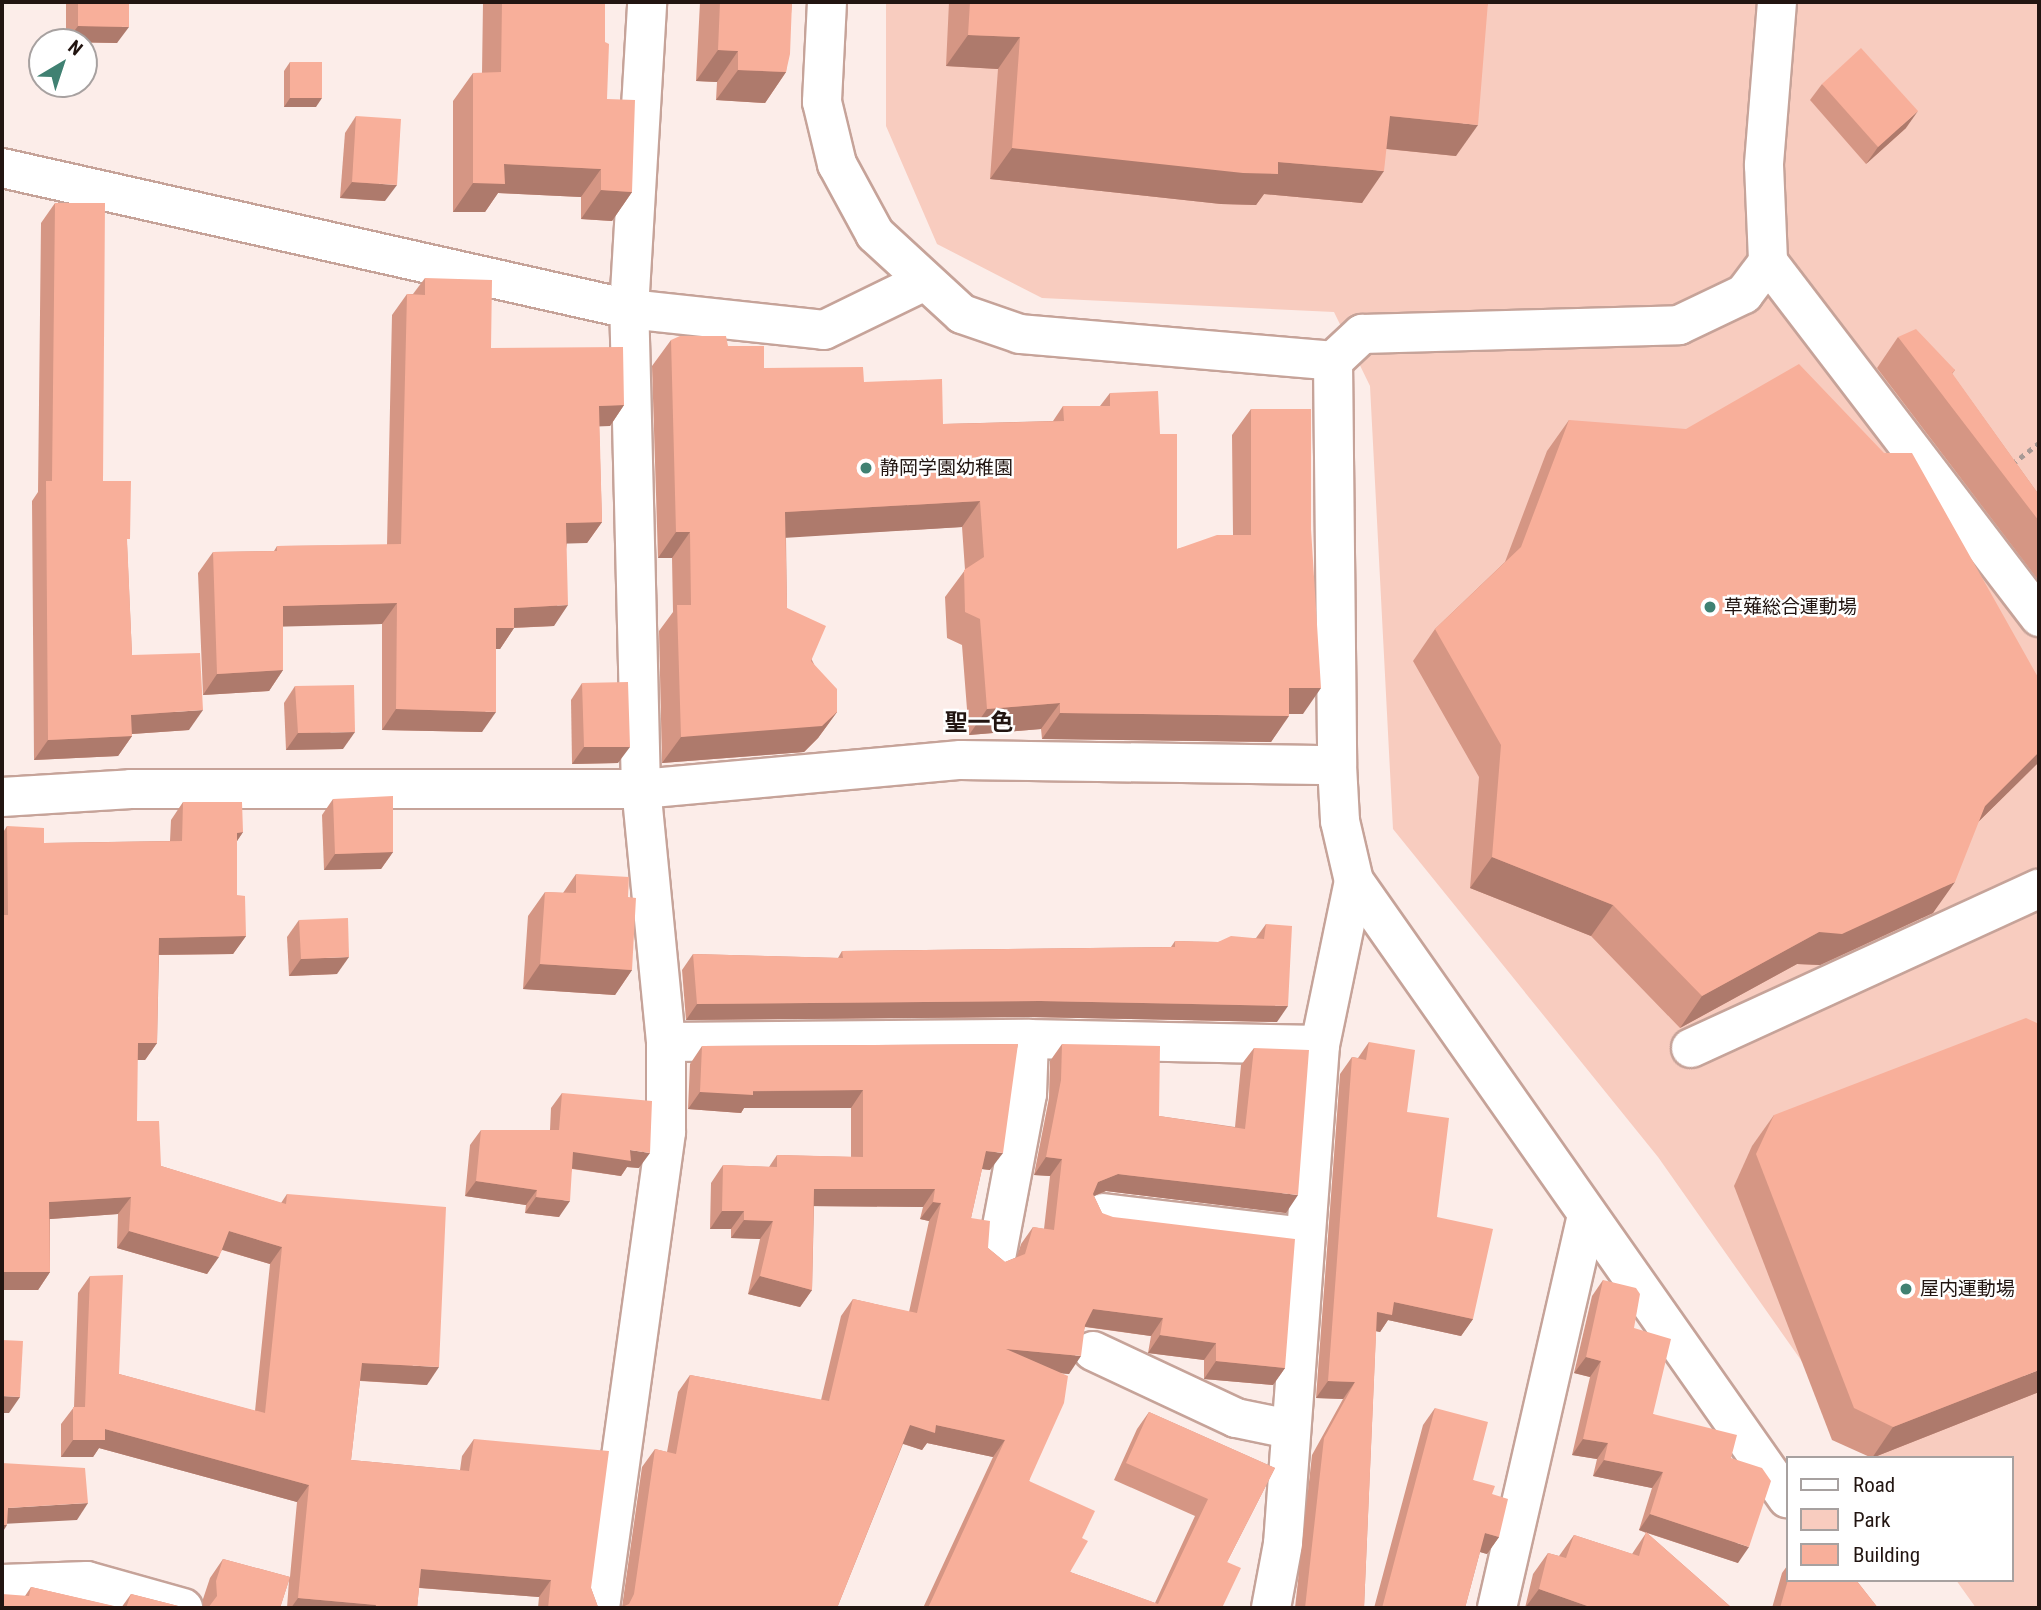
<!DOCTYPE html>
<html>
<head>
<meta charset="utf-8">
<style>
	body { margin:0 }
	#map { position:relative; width:2041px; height:1610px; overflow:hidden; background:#fcede9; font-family:"Roboto Condensed","Noto Sans JP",sans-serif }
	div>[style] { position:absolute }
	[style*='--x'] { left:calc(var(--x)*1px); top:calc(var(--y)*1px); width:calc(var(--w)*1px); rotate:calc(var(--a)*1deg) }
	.green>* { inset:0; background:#f8ccbf }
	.path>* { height:4.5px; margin-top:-2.25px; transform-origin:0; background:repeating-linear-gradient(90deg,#a89995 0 5px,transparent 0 10px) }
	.roads { filter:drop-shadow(2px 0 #c6a399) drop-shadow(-2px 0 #c6a399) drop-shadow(0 2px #c6a399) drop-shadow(0 -2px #c6a399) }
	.minor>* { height:38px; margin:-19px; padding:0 19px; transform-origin:19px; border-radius:19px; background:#fff }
	.wall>* { inset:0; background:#d59684 }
	.shaded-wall>* { inset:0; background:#ae7a6c }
	.building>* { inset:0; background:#f8af9a }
	.dots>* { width:19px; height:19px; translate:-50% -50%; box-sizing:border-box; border:4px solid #fff; border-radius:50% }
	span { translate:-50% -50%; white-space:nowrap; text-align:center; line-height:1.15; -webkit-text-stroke:5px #fff; paint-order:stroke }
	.poi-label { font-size:19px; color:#221511 }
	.left { translate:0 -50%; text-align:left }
	.quarter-label { font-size:23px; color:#221511; font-weight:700 }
	.frame { position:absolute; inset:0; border:4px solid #221511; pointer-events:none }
	.legend { position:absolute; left:1786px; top:1456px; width:228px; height:126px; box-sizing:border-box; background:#fff; border:2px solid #a7a1a0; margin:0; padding:9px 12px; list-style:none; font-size:21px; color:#221511 }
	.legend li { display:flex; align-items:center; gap:14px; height:35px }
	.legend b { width:35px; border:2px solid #a7a1a0 }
	.north { position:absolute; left:28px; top:28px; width:70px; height:70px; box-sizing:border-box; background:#fff; border:2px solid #a7a1a0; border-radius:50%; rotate:39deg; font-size:19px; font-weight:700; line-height:28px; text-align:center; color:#221511 }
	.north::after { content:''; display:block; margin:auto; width:24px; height:32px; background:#408172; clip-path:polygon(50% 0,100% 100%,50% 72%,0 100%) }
</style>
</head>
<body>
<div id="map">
	<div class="green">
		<div style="clip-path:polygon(886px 2px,2039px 2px,2039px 1608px,1976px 1608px,1956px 1580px,2011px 1580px,2011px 1458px,1870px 1458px,1658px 1157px,1393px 829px,1370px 386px,1334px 312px,1042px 298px,937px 244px,886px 126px)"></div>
	</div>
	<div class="path">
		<div style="--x:2012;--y:464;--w:34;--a:-38"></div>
	</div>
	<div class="roads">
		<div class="minor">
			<div style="--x:827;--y:2;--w:100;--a:92.9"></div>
			<div style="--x:822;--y:102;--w:64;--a:76.4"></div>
			<div style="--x:837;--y:164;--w:80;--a:61.5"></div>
			<div style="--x:875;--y:234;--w:118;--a:42.6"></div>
			<div style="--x:962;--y:314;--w:61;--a:19"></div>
			<div style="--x:1020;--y:334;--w:314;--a:4.9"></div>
			<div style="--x:1333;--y:361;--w:404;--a:89.4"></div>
			<div style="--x:1337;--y:765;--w:56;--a:86.9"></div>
			<div style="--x:1340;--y:821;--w:62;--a:76.9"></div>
			<div style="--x:1354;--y:881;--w:754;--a:54.94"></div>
			<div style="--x:1777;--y:2;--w:164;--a:94.6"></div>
			<div style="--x:1764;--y:165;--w:97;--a:87.6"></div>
			<div style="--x:1768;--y:262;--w:447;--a:52.6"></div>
			<div style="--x:2;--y:168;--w:643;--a:12.67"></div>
			<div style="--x:629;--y:309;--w:196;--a:6.1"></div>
			<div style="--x:824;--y:330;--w:110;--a:-25.9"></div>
			<div style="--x:1333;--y:361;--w:40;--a:-43"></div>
			<div style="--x:1362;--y:334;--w:317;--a:-1.6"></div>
			<div style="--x:1679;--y:325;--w:72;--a:-25.5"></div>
			<div style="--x:1744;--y:294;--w:40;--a:-53"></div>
			<div style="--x:2;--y:797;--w:129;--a:-3.5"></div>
			<div style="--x:131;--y:789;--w:510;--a:0"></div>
			<div style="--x:641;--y:789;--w:321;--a:-5.2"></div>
			<div style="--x:961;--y:760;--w:376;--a:0.8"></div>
			<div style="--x:666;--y:1042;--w:363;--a:-0.5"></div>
			<div style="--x:1029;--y:1039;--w:291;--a:1.2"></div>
			<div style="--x:1691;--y:1048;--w:383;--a:-24.6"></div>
			<div style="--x:1103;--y:1213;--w:202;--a:6.8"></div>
			<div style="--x:996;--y:1258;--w:167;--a:-79.3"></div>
			<div style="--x:1027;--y:1094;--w:55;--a:-87.9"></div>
			<div style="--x:1093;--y:1351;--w:158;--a:25.1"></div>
			<div style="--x:1236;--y:1418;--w:54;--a:11.7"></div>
			<div style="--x:2;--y:1584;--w:85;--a:-2"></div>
			<div style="--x:87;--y:1581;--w:100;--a:15.7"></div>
			<div style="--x:600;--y:1608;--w:481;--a:-82.1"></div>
			<div style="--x:666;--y:1132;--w:90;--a:-90"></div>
			<div style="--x:666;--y:1042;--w:254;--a:-95.6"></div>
			<div style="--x:641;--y:789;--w:480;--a:-91.4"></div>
			<div style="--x:629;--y:309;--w:308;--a:-86.6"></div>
			<div style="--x:1271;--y:1608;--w:65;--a:-79.4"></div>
			<div style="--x:1283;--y:1544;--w:500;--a:-85.76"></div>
			<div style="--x:1320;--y:1045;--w:167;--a:-78.3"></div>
			<div style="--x:1497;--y:1608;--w:403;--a:-77.1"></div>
		</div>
	</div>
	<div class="wall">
		<div style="clip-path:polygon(66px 2px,129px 2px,117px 43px,66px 42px)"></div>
		<div style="clip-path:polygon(483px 2px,605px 2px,605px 42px,607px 99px,632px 192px,612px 221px,581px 219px,581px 197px,498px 193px,485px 212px,453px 212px,453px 101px,473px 73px,482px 73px)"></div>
		<div style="clip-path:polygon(700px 2px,792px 2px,786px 72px,765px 103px,716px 100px,717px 82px,696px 81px)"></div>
		<div style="clip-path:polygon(949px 2px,1488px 2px,1456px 156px,1386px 149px,1362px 203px,1264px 194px,1256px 205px,1221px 204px,990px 179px,998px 69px,946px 66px)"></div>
		<div style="clip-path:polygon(290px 62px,316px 107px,284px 107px,284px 71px)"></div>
		<div style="clip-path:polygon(1822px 84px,1906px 128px,1866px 164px,1810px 100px)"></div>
		<div style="clip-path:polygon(356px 116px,385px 201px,340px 198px,345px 133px)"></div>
		<div style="clip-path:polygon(55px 203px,103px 481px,127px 544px,132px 655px,189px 730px,132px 734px,132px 736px,118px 756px,34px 760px,32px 501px,38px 492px,41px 223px)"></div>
		<div style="clip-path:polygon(425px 278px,491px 348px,624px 405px,610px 426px,599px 426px,602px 522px,587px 543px,567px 543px,554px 626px,514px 628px,500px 649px,496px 649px,482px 732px,382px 730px,382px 624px,283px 626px,283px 670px,269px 691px,203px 695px,198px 573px,213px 552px,274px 551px,277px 546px,387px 545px,392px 315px,407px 294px,413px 294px)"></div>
		<div style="clip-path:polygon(1898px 337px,1955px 370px,1952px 374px,2039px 495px,2039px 581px,1877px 368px)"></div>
		<div style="clip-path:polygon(671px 340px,728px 346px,764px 368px,864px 382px,943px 424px,1053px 421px,1063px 406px,1100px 406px,1110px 393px,1160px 434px,1177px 549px,1233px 535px,1232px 435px,1251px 409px,1303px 714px,1289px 714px,1271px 742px,1042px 739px,1041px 729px,969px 735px,962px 645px,947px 638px,945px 597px,965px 570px,962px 527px,786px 537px,787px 608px,837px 712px,818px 738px,804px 752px,662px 763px,659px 631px,673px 612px,672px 558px,658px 558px,652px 366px)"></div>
		<div style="clip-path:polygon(1569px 420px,2039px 679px,2039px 762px,1978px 822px,1933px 913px,1820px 965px,1797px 964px,1680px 1028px,1591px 936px,1470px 888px,1479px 777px,1413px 661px,1435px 629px,1505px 562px,1547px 451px)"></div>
		<div style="clip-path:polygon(582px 683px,618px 763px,572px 764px,571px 700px)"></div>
		<div style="clip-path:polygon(295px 686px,343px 749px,286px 750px,284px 703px)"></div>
		<div style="clip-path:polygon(333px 799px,393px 852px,381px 869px,324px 870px,322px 815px)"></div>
		<div style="clip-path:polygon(183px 802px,243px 832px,237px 841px,237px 895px,246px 936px,233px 954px,159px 955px,157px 1043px,145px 1060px,137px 1060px,137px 1121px,161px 1166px,281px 1203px,287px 1194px,427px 1385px,360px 1381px,351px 1460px,460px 1470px,462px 1456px,474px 1439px,591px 1588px,598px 1607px,600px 1608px,538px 1608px,539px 1597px,419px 1588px,417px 1608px,287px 1608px,289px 1580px,280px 1608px,203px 1608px,203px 1599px,210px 1578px,223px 1559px,290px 1577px,297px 1502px,99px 1448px,93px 1457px,61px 1457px,61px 1424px,74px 1407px,78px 1293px,90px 1276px,119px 1374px,255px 1411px,270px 1264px,222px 1250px,207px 1274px,117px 1248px,118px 1214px,50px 1219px,50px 1272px,38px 1290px,2px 1290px,2px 834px,7px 826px,44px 843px,170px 841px,171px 820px)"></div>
		<div style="clip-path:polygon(576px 874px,628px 897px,632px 970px,615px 995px,523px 989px,528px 916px,545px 892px,563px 893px)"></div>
		<div style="clip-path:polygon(299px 920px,337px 974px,289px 976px,287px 937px)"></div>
		<div style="clip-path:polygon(1266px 924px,1277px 1022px,1029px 1017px,686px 1020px,682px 970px,693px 954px,838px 958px,842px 951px,1171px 947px,1175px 941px,1218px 942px,1256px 938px)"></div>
		<div style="clip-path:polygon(1369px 1042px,1407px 1112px,1437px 1217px,1473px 1319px,1461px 1336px,1388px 1320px,1380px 1332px,1376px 1331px,1364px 1608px,1295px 1608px,1312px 1455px,1343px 1399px,1316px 1398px,1340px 1074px,1352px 1057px,1358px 1058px)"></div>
		<div style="clip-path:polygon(1018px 1044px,990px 1170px,982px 1169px,971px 1218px,988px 1248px,1005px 1262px,1017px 1257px,1021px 1244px,1033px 1227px,1044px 1229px,1050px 1176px,1034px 1175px,1049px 1098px,1050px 1061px,1062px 1044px,1159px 1116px,1235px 1127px,1241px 1065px,1254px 1048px,1286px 1213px,1106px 1191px,1094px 1196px,1102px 1213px,1285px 1368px,1273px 1385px,1204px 1379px,1204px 1360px,1148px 1353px,1151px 1336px,1085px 1327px,1069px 1374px,1060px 1373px,1029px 1481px,1082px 1538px,1070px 1572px,1155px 1603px,1195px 1516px,1114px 1480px,1137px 1429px,1149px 1412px,1275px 1468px,1227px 1562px,1222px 1608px,923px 1608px,993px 1457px,927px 1443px,922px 1450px,903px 1444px,837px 1608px,622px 1607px,642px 1467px,655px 1449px,667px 1452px,678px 1392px,690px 1375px,821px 1400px,841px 1316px,853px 1299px,909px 1312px,929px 1221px,920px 1219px,923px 1207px,814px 1206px,812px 1290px,800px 1307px,748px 1294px,760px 1239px,731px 1238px,731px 1229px,710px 1229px,711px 1183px,723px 1165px,769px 1167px,777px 1155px,851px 1157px,851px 1108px,744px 1108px,741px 1113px,688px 1109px,690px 1064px,702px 1046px)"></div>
		<div style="clip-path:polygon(562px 1093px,639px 1168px,627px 1167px,621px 1176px,572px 1169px,559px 1217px,525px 1213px,526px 1205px,465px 1196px,470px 1145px,481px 1130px,550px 1130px,551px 1108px)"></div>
		<div style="clip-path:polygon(1774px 1115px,2039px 1392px,1872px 1458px,1832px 1440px,1734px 1186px,1752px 1146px)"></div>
		<div style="clip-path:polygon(1603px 1280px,1634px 1328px,1653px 1414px,1731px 1458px,1738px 1563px,1647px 1533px,1732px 1608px,1525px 1608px,1533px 1574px,1548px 1553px,1559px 1556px,1574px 1535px,1632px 1554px,1646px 1533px,1639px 1530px,1652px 1488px,1593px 1476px,1597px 1459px,1572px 1455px,1590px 1377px,1574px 1373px,1592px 1296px)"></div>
		<div style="clip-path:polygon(1435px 1408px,1473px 1480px,1492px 1494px,1499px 1537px,1487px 1554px,1480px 1552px,1465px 1608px,1374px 1608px,1423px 1425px)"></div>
		<div style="clip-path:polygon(1787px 1566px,1787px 1580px,1856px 1580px,1878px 1608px,1772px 1608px,1782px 1573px)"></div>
		<div style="clip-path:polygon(31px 1587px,121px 1608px,131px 1594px,186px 1608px,2px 1608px,25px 1596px)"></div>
	</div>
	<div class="shaded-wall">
		<div style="clip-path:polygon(78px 26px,129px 27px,117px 43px,66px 42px)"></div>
		<div style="clip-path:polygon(968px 35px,1020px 37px,998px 69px,946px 66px)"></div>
		<div style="clip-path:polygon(718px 50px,738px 51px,717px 82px,696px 81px)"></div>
		<div style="clip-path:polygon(738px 70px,786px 72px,765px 103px,716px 100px)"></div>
		<div style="clip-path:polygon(290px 98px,322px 98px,316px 107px,284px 107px)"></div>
		<div style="clip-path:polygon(1918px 111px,1906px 128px,1866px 164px,1878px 147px)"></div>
		<div style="clip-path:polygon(1390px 116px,1478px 125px,1456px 156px,1368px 147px)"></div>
		<div style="clip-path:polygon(1012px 148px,1278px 162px,1384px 171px,1362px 203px,1264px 194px,1256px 205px,1221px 204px,990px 179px)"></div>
		<div style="clip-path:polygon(504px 164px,601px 169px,581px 197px,498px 193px,485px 212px,453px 212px,473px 183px)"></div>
		<div style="clip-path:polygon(352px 182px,397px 185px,385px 201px,340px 198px)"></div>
		<div style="clip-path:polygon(601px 190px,632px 192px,612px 221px,581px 219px)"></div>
		<div style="clip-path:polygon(624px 405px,610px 426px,584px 427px,599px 406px)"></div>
		<div style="clip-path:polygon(980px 501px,962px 527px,767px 539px,785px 512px)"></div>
		<div style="clip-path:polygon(602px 522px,587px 543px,552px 544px,566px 523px)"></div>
		<div style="clip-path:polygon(676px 532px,690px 532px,672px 558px,658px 558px)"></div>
		<div style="clip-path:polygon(397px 603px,382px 624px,268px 627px,283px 606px)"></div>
		<div style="clip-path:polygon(568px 605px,554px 626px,507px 628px,514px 628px,500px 649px,481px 649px,496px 628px,514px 608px)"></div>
		<div style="clip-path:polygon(283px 670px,269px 691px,203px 695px,217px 674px)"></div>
		<div style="clip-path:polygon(1289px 688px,1321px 688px,1303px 714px,1271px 714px)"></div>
		<div style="clip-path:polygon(1060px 703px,1041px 729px,969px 735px,987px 709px)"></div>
		<div style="clip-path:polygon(396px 709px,496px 712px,482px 732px,382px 730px)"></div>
		<div style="clip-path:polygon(203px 710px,189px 730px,117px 735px,131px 715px)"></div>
		<div style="clip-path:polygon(837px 712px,818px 738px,804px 752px,662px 763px,681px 737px)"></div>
		<div style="clip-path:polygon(1060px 713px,1289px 716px,1271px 742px,1042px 739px)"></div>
		<div style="clip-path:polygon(355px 732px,343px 749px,286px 750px,298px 733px)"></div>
		<div style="clip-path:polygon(132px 736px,118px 756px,34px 760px,48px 740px)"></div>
		<div style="clip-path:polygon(584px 747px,630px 747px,618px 763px,572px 764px)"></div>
		<div style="clip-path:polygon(2039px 752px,2039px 762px,1963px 837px,1985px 806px)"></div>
		<div style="clip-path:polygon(243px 832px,231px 850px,237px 833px)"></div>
		<div style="clip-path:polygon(393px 852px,381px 869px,324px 870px,335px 854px)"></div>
		<div style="clip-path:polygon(1492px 857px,1613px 905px,1591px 936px,1470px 888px)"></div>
		<div style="clip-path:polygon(1955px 882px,1933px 913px,1820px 965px,1797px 964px,1680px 1028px,1702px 996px,1819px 932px)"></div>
		<div style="clip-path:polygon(246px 936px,233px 954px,147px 955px,159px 938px)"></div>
		<div style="clip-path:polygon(349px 957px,337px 974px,289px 976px,301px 959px)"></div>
		<div style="clip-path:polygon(540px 964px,632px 970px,615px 995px,523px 989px)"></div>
		<div style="clip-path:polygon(1040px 1001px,1288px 1006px,1277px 1022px,1029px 1017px,686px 1020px,697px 1004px)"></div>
		<div style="clip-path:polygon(138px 1043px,157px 1043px,145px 1060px,125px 1060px)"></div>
		<div style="clip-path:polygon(863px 1090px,851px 1108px,744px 1108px,741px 1113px,688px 1109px,700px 1092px)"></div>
		<div style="clip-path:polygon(630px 1150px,650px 1153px,639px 1168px,627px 1167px,621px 1176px,562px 1167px,573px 1152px)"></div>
		<div style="clip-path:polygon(986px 1151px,1003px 1153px,990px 1170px,973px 1168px)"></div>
		<div style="clip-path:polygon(1046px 1157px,1062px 1159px,1050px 1176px,1034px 1175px)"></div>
		<div style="clip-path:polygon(1118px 1174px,1298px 1195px,1286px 1213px,1106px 1191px,1086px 1199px,1098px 1182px)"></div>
		<div style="clip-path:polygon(476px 1181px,537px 1190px,526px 1205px,465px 1196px)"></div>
		<div style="clip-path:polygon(814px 1189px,935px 1189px,923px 1207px,802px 1206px)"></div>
		<div style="clip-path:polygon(131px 1197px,118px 1214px,37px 1220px,49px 1202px)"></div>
		<div style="clip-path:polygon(536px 1197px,570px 1201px,559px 1217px,525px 1213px)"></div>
		<div style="clip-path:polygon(933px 1202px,941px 1203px,929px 1221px,920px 1219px)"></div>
		<div style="clip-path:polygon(722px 1211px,744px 1211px,731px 1229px,710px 1229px)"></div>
		<div style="clip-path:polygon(744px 1220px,773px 1221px,760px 1239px,731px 1238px)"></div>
		<div style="clip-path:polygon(129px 1231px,219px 1257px,207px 1274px,117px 1248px)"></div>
		<div style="clip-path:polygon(229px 1231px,282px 1247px,270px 1264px,217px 1248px)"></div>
		<div style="clip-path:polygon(3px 1272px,50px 1272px,38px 1290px,2px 1290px)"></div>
		<div style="clip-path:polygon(760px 1276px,812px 1290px,800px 1307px,748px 1294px)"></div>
		<div style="clip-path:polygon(1394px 1302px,1473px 1319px,1461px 1336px,1388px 1320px,1380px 1332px,1365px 1329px,1377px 1312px)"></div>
		<div style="clip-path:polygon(1093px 1309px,1163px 1318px,1151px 1336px,1080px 1326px)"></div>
		<div style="clip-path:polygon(1160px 1335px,1216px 1343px,1204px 1360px,1148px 1353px)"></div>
		<div style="clip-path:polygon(1006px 1349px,1081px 1356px,1069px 1374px,994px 1367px)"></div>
		<div style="clip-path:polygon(1586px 1357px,1601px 1361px,1590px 1377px,1574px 1373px)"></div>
		<div style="clip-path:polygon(1216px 1361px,1285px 1368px,1273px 1385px,1204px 1379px)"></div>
		<div style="clip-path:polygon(362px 1363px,439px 1367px,427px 1385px,350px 1380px)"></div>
		<div style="clip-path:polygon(2039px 1370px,2039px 1392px,1872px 1458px,1893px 1427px)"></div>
		<div style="clip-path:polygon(1328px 1381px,1355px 1382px,1343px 1399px,1316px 1398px)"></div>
		<div style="clip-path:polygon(2px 1396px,20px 1397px,9px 1413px,2px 1413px)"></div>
		<div style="clip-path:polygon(910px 1425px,936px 1425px,1005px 1440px,993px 1457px,927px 1443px,922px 1450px,898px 1442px)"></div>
		<div style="clip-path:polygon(105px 1429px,309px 1485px,297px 1502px,99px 1448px,93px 1457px,61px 1457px,73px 1440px)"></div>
		<div style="clip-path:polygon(1583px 1439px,1608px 1443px,1597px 1459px,1572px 1455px)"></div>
		<div style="clip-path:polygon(1604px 1460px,1663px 1472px,1652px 1488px,1593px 1476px)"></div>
		<div style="clip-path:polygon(88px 1503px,77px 1520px,2px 1524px,8px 1508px)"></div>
		<div style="clip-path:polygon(1650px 1514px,1749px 1547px,1738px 1563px,1639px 1530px)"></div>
		<div style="clip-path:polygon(2px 1525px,7px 1525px,2px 1533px)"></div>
		<div style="clip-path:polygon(1485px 1533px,1499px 1537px,1487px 1554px,1473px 1550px)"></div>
		<div style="clip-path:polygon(421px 1569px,551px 1580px,539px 1597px,409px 1587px)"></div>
		<div style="clip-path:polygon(1539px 1589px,1593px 1608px,1525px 1608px)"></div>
		<div style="clip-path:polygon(298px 1598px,376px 1605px,374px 1608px,291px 1608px)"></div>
	</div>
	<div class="building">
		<div style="clip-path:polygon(78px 2px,129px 2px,129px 27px,78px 26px)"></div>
		<div style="clip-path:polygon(502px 2px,605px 2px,605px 42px,609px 44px,607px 99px,635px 100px,632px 192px,601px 190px,601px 169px,504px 164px,505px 184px,473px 183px,473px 73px,501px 72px)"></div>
		<div style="clip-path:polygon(720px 2px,792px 2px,790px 54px,786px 72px,738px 70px,738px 51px,718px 50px)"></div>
		<div style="clip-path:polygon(970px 2px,1488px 2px,1478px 125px,1390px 116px,1384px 171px,1278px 162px,1278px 174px,1243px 173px,1012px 148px,1020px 37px,968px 35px)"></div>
		<div style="clip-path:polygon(1861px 48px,1918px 111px,1878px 147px,1822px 84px)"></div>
		<div style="clip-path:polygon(290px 62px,322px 62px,322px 98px,290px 98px)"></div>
		<div style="clip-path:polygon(356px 116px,401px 119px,397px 185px,352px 182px)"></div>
		<div style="clip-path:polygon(55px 203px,105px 203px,103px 481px,131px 481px,130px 539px,127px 539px,132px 655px,200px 653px,203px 710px,131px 715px,132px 736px,48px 740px,46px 481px,52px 481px)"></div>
		<div style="clip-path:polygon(425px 278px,492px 280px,491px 348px,623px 347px,624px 405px,599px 406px,602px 522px,566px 523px,568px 605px,514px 608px,514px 628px,496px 628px,496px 712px,396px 709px,397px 603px,283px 606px,283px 670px,217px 674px,213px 552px,277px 551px,277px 546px,401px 544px,407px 294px,425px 295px)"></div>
		<div style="clip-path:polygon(1916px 329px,1955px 370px,1952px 373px,2039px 495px,2039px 521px,1898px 337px)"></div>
		<div style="clip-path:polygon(680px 336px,726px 336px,728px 346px,764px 346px,764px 368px,863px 367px,864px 382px,942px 379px,943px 424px,1064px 421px,1063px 406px,1110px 406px,1110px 393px,1158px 391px,1160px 434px,1177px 434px,1177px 549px,1217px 535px,1251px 535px,1251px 409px,1311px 409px,1311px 529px,1321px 688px,1289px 688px,1289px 716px,1060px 713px,1060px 703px,987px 709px,980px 619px,965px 612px,964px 570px,984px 557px,980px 501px,785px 512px,787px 608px,826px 626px,811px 661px,837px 689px,837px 712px,822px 726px,681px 737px,677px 605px,691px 605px,690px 532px,676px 532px,671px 340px)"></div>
		<div style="clip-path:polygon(1799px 364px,1884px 453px,1912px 453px,2039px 679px,2039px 752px,1985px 806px,1955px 882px,1842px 934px,1819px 932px,1702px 996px,1613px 905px,1492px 857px,1501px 745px,1435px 629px,1521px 547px,1569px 420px,1686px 429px)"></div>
		<div style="clip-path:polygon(628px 682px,630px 747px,584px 747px,582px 683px)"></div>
		<div style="clip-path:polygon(354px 685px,355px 732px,298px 733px,295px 686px)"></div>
		<div style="clip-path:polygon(393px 796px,393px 852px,335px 854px,333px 799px)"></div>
		<div style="clip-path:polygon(183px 802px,242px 802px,243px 832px,237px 833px,237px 895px,245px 896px,246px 936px,159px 938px,157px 1043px,138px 1043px,137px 1121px,159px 1121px,161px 1166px,286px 1204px,287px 1194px,446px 1207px,439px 1367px,362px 1363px,351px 1460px,469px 1471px,474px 1439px,609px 1451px,591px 1588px,598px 1607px,600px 1608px,548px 1608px,551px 1580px,421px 1569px,417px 1608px,376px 1608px,376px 1605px,298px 1598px,309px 1485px,105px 1429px,105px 1440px,73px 1440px,73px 1407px,85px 1407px,90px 1276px,123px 1275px,119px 1374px,265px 1413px,282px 1247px,229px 1231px,219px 1257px,129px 1231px,131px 1197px,49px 1202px,50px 1272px,3px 1272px,2px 915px,8px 915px,7px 826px,44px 828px,44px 843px,182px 841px)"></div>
		<div style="clip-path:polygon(576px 874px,629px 877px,628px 897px,636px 898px,632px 970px,540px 964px,545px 892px,576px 893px)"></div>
		<div style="clip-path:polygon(348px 918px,349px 957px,301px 959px,299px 920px)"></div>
		<div style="clip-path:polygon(1266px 924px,1292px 926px,1288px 1006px,1040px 1001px,697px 1004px,693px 954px,843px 958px,842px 951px,1175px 947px,1175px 941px,1218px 942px,1231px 936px,1264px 939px)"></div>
		<div style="clip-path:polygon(2026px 1018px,2039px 1024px,2039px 1370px,1893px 1427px,1854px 1408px,1756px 1154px,1774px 1115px)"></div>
		<div style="clip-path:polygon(1369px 1042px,1415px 1050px,1407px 1112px,1449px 1118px,1437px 1217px,1493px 1229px,1473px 1319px,1394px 1302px,1392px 1315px,1377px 1312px,1364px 1608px,1305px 1608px,1324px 1438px,1355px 1382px,1328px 1381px,1352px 1057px,1366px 1060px)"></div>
		<div style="clip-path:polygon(1018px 1044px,1003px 1153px,986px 1151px,971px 1218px,990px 1221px,988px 1248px,1005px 1262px,1025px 1254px,1033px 1227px,1054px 1230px,1062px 1159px,1046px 1157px,1061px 1080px,1062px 1044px,1160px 1046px,1159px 1116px,1245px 1129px,1254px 1048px,1309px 1050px,1298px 1195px,1118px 1174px,1098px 1182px,1093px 1194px,1102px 1213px,1113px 1217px,1295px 1239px,1285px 1368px,1216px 1361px,1216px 1343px,1160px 1335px,1163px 1318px,1093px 1309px,1085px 1325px,1081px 1356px,1006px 1349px,1068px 1376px,1064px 1403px,1029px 1481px,1095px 1511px,1082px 1538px,1088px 1541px,1070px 1572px,1158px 1604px,1208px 1499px,1126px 1463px,1149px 1412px,1275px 1468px,1227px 1562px,1241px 1568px,1222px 1608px,928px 1608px,1005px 1440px,936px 1425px,935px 1433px,910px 1425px,837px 1608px,620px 1608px,629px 1604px,634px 1594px,655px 1449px,676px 1454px,690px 1375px,829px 1401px,853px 1299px,917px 1313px,941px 1203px,933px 1202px,935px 1189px,814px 1189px,812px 1290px,760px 1276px,773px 1221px,744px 1220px,744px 1211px,722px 1211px,723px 1165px,777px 1167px,777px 1155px,863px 1157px,863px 1090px,753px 1091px,753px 1095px,700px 1092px,702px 1046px)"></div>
		<div style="clip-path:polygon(562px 1093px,652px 1101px,650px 1153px,630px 1150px,631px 1161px,573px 1152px,570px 1201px,536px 1197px,537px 1190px,476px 1181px,481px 1130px,559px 1130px)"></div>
		<div style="clip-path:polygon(1603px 1280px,1636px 1288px,1640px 1294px,1634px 1328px,1671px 1339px,1653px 1414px,1737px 1435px,1731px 1458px,1762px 1468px,1771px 1481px,1749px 1547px,1650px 1514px,1663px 1472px,1604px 1460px,1608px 1443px,1583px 1439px,1601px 1361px,1586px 1357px)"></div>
		<div style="clip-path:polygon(2px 1340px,23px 1341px,20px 1397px,2px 1396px)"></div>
		<div style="clip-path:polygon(1435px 1408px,1488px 1422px,1473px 1480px,1495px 1486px,1492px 1494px,1508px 1499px,1499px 1537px,1485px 1533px,1465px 1608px,1382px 1608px)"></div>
		<div style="clip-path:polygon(2px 1463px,85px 1468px,88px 1503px,8px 1508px,7px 1525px,2px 1525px)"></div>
		<div style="clip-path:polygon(1646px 1532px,1732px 1608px,1593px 1608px,1539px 1589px,1548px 1553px,1566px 1558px,1574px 1535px,1639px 1556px)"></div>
		<div style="clip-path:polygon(223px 1559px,290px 1577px,280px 1608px,208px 1608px,217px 1596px,216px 1581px)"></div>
		<div style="clip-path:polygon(1788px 1580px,1856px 1580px,1878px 1608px,1780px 1608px)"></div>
		<div style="clip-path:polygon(31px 1587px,123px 1608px,2px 1608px,2px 1594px,29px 1596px)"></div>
		<div style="clip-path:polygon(131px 1594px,186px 1608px,126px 1608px)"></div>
	</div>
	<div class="dots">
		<div style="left:866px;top:468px;background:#408172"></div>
		<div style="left:1710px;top:607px;background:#408172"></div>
		<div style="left:1906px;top:1289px;background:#408172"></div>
	</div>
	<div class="poi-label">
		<span class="left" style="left:880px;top:468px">静岡学園幼稚園</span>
		<span class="left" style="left:1724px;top:607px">草薙総合運動場</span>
		<span class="left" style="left:1920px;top:1289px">屋内運動場</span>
	</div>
	<div class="quarter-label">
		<span style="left:979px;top:723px">聖一色</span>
	</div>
	<div class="frame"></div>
	<ul class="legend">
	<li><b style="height:9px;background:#fff"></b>Road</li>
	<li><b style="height:19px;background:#f8ccbf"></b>Park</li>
	<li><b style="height:19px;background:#f8af9a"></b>Building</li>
	</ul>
	<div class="north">N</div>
</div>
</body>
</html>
